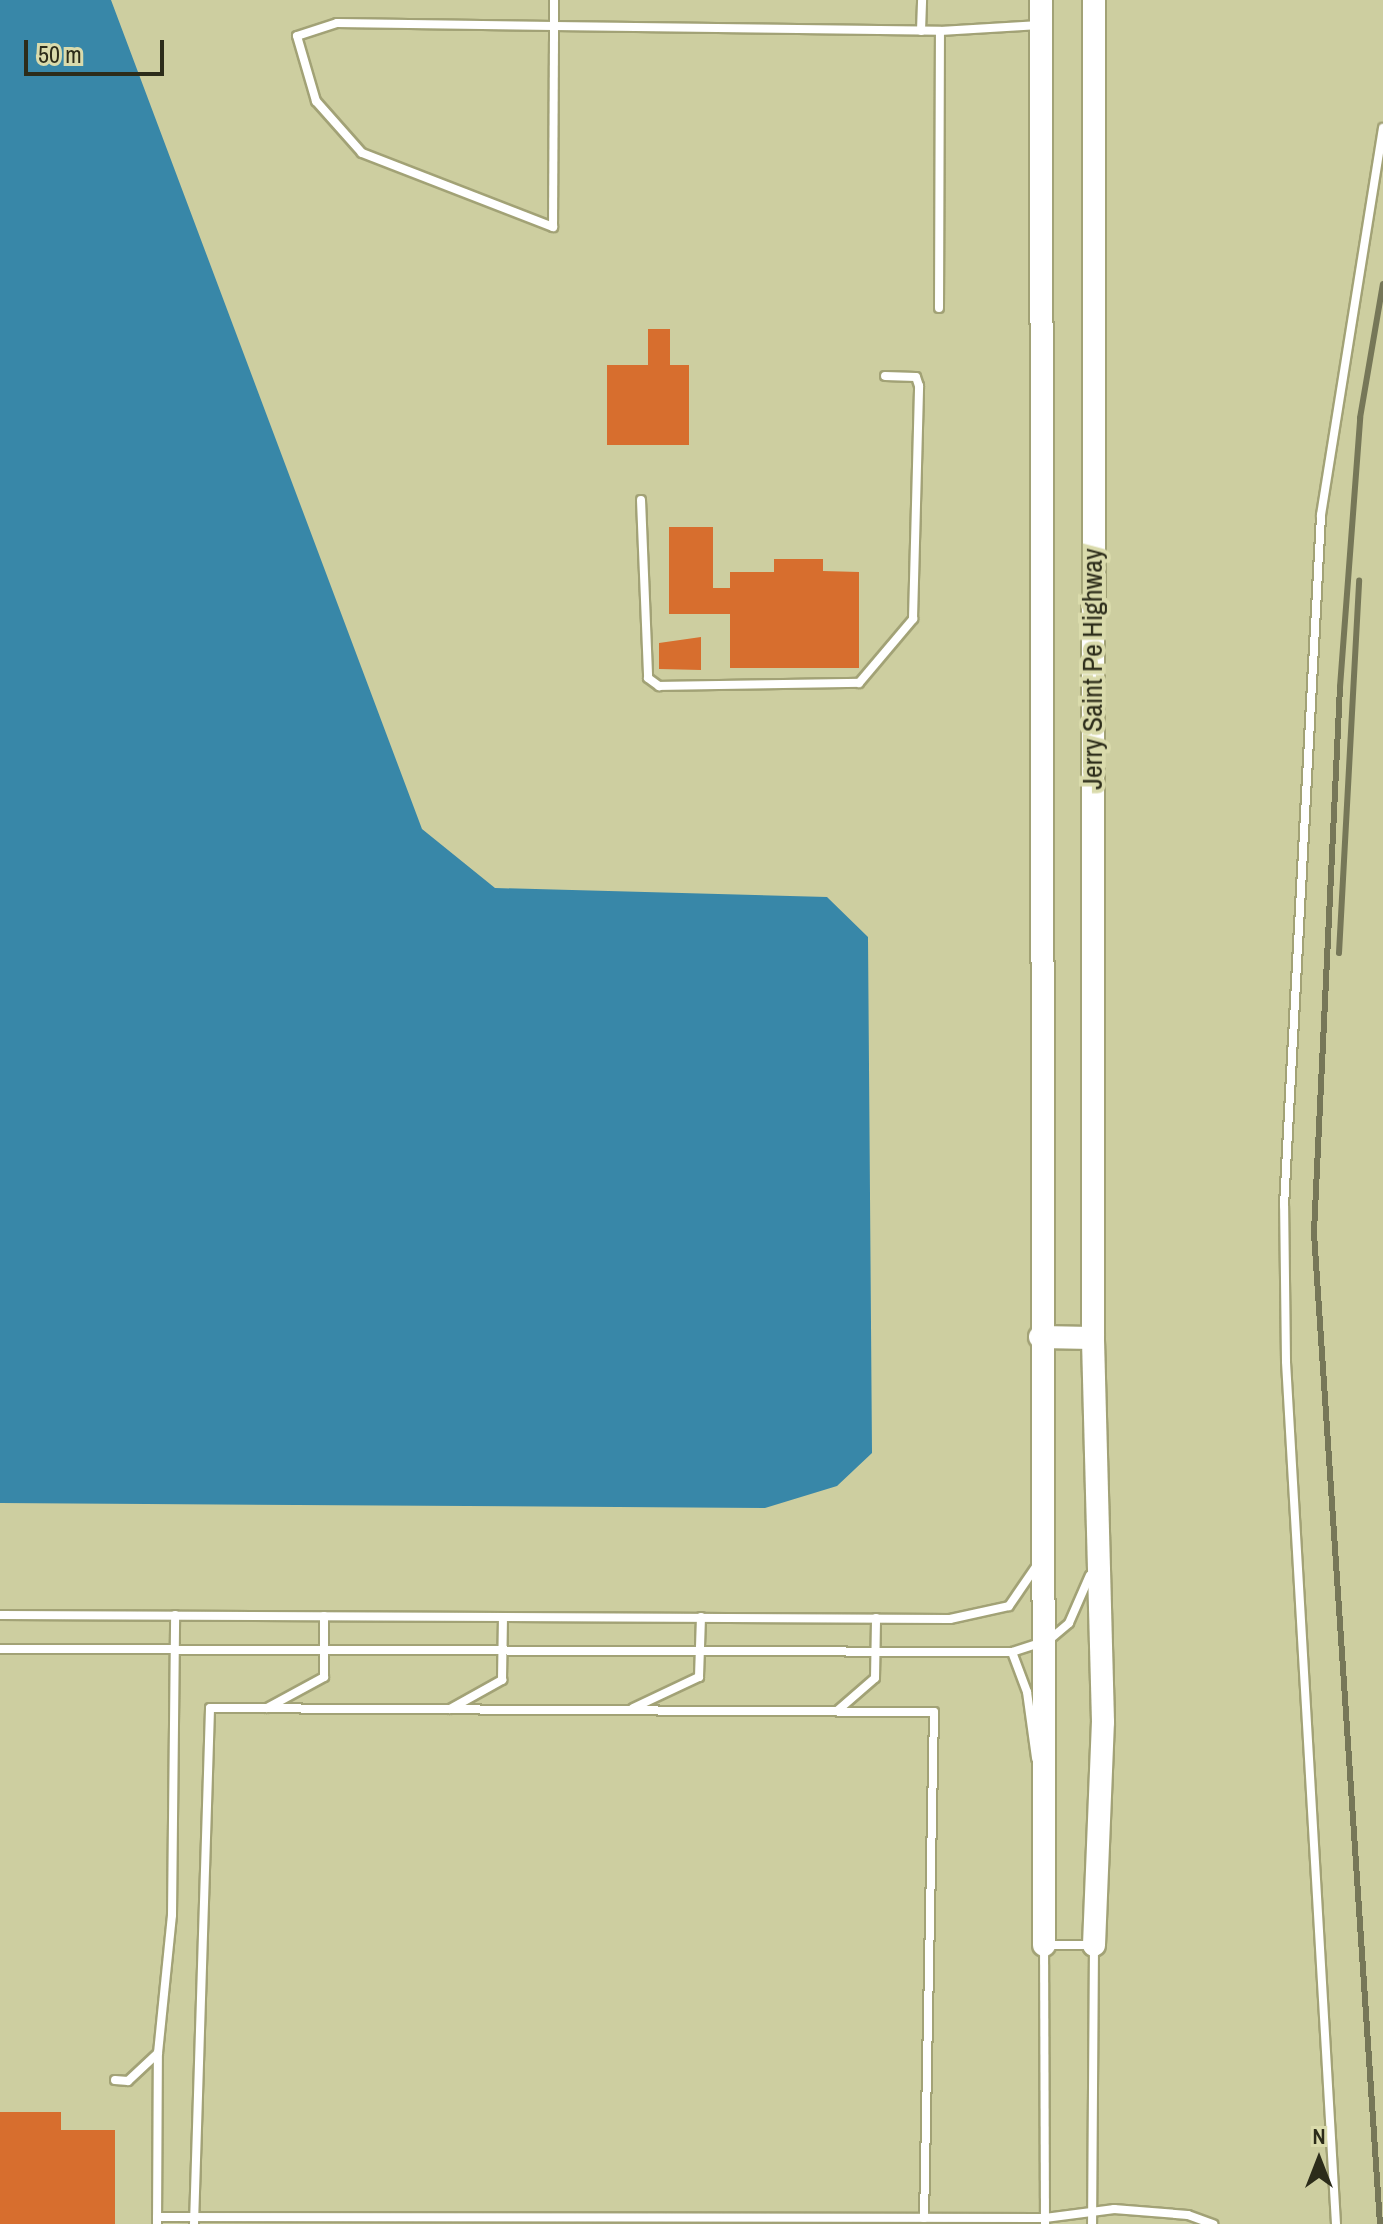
<!DOCTYPE html>
<html>
<head>
<meta charset="utf-8">
<style>
	body { margin:0 }
	#map { position:relative; width:1383px; height:2224px; overflow:hidden; background:#cdcea0; font-family:"Archivo Narrow",sans-serif }
	div>[style] { position:absolute }
	[style*='--x'] { left:calc(var(--x)*1px); top:calc(var(--y)*1px); width:calc(var(--w)*1px); rotate:calc(var(--a)*1deg) }
	.water>* { inset:0; background:#3887a8 }
	.building>* { inset:0; background:#d76e2e }
	.roads { filter:drop-shadow(2px 0 #a2a276) drop-shadow(-2px 0 #a2a276) drop-shadow(0 2px #a2a276) drop-shadow(0 -2px #a2a276) }
	.service>* { height:8px; margin:-4px; padding:0 4px; transform-origin:4px; border-radius:4px; background:#fff }
	.secondary>* { height:22px; margin:-11px; padding:0 11px; transform-origin:11px; border-radius:11px; background:#fff }
	.rail>* { height:6px; margin:-3px; padding:0 3px; transform-origin:3px; border-radius:3px; background:#767758 }
	span { translate:-50% -50%; white-space:nowrap; text-align:center; line-height:1.15; -webkit-text-stroke:8px #dadbac; paint-order:stroke }
	.street-label { font-size:28px; color:#2c2c1a }
	.north { position:absolute; left:1279px; top:2120px; width:80px; height:80px; -webkit-text-stroke:6px #dadbac; paint-order:stroke; rotate:0deg; font-size:22px; font-weight:700; line-height:32px; text-align:center; color:#2c2c1a }
	.north::after { content:''; display:block; margin:auto; width:28px; height:36px; background:#2c2c1a; clip-path:polygon(50% 0,100% 100%,50% 72%,0 100%) }
	.scale { position:absolute; left:24px; top:40px; width:140px; height:36px; box-sizing:border-box; border:4px solid #2c2c1a; border-top:0; padding-left:10px; font-size:24px; line-height:28px; white-space:nowrap; color:#2c2c1a; -webkit-text-stroke:6px #dadbac; paint-order:stroke }
</style>
</head>
<body>
<div id="map">
	<div class="water">
		<div style="clip-path:polygon(0 0,111px 0,422px 829px,495px 888px,827px 897px,868px 937px,872px 1453px,837px 1486px,765px 1508px,0 1503px)"></div>
	</div>
	<div class="building">
		<div style="clip-path:polygon(648px 329px,670px 329px,670px 365px,689px 365px,689px 445px,607px 445px,607px 365px,648px 365px)"></div>
		<div style="clip-path:polygon(669px 527px,713px 527px,713px 588px,730px 588px,730px 572px,774px 572px,774px 559px,823px 559px,823px 571px,859px 572px,859px 668px,730px 668px,730px 614px,669px 614px)"></div>
		<div style="clip-path:polygon(701px 637px,701px 670px,659px 669px,659px 643px)"></div>
		<div style="clip-path:polygon(0 2112px,61px 2112px,61px 2130px,115px 2130px,115px 2224px,0 2224px)"></div>
	</div>
	<div class="roads">
		<div class="service">
			<div style="--x:554;--y:0;--w:26;--a:90"></div>
			<div style="--x:554;--y:26;--w:217;--a:-179.2"></div>
			<div style="--x:337;--y:23;--w:42;--a:162"></div>
			<div style="--x:297;--y:36;--w:68;--a:73.7"></div>
			<div style="--x:316;--y:101;--w:69;--a:48.5"></div>
			<div style="--x:362;--y:153;--w:205;--a:21.2"></div>
			<div style="--x:553;--y:227;--w:201;--a:-89.7"></div>
			<div style="--x:554;--y:26;--w:386;--a:0.7"></div>
			<div style="--x:940;--y:31;--w:100;--a:-3.4"></div>
			<div style="--x:921;--y:31;--w:31;--a:-88"></div>
			<div style="--x:939;--y:308;--w:277;--a:-89.8"></div>
			<div style="--x:641;--y:500;--w:178;--a:87.7"></div>
			<div style="--x:648;--y:678;--w:14;--a:36"></div>
			<div style="--x:659;--y:686;--w:200;--a:-0.9"></div>
			<div style="--x:859;--y:683;--w:84;--a:-49.8"></div>
			<div style="--x:913;--y:619;--w:233;--a:-88.5"></div>
			<div style="--x:919;--y:386;--w:9;--a:-108"></div>
			<div style="--x:916;--y:377;--w:31;--a:-178"></div>
			<div style="--x:0;--y:1615;--w:950;--a:0.24"></div>
			<div style="--x:950;--y:1619;--w:60;--a:-12.4"></div>
			<div style="--x:1009;--y:1606;--w:46;--a:-55.6"></div>
			<div style="--x:0;--y:1649;--w:1012;--a:0.17"></div>
			<div style="--x:1012;--y:1652;--w:39;--a:-18"></div>
			<div style="--x:1049;--y:1640;--w:26;--a:-40"></div>
			<div style="--x:1069;--y:1623;--w:52;--a:-66.4"></div>
			<div style="--x:1012;--y:1652;--w:43;--a:69.4"></div>
			<div style="--x:1027;--y:1692;--w:67;--a:82.2"></div>
			<div style="--x:267;--y:1708;--w:65;--a:-28.5"></div>
			<div style="--x:324;--y:1677;--w:61;--a:-90"></div>
			<div style="--x:633;--y:1708;--w:73;--a:-25.2"></div>
			<div style="--x:699;--y:1677;--w:60;--a:-88.1"></div>
			<div style="--x:450;--y:1709;--w:60;--a:-29.1"></div>
			<div style="--x:502;--y:1680;--w:63;--a:-89.1"></div>
			<div style="--x:837;--y:1711;--w:50;--a:-41"></div>
			<div style="--x:875;--y:1678;--w:60;--a:-89"></div>
			<div style="--x:115;--y:2080;--w:13;--a:4"></div>
			<div style="--x:128;--y:2081;--w:41;--a:-43"></div>
			<div style="--x:157;--y:2217;--w:888;--a:0.06"></div>
			<div style="--x:1045;--y:2218;--w:70;--a:-7.4"></div>
			<div style="--x:1114;--y:2209;--w:74;--a:4.6"></div>
			<div style="--x:1188;--y:2215;--w:27;--a:20"></div>
			<div style="--x:157;--y:2224;--w:171;--a:-89.7"></div>
			<div style="--x:158;--y:2053;--w:139;--a:-84.2"></div>
			<div style="--x:172;--y:1915;--w:300;--a:-89.4"></div>
			<div style="--x:194;--y:2224;--w:516;--a:-88.22"></div>
			<div style="--x:210;--y:1708;--w:724;--a:0.32"></div>
			<div style="--x:934;--y:1712;--w:506;--a:91.13"></div>
			<div style="--x:1045;--y:2224;--w:279;--a:-90.2"></div>
			<div style="--x:1044;--y:1945;--w:50;--a:0"></div>
			<div style="--x:1094;--y:1945;--w:279;--a:90.4"></div>
			<div style="--x:1336;--y:2224;--w:864;--a:-93.32"></div>
			<div style="--x:1286;--y:1361;--w:155;--a:-90.7"></div>
			<div style="--x:1284;--y:1206;--w:692;--a:-86.93"></div>
			<div style="--x:1321;--y:515;--w:392;--a:-80.9"></div>
		</div>
		<div class="secondary">
			<div style="--x:1041;--y:0;--w:1945;--a:89.91"></div>
			<div style="--x:1040;--y:1337;--w:53;--a:1.1"></div>
			<div style="--x:1094;--y:1945;--w:223;--a:-87.7"></div>
			<div style="--x:1103;--y:1722;--w:384;--a:-91.5"></div>
			<div style="--x:1093;--y:1338;--w:1338;--a:-89.96"></div>
		</div>
	</div>
	<div class="rail">
		<div style="--x:1339;--y:953;--w:373;--a:-86.9"></div>
		<div style="--x:1380;--y:2224;--w:994;--a:-93.81"></div>
		<div style="--x:1314;--y:1232;--w:546;--a:-87.27"></div>
		<div style="--x:1340;--y:687;--w:270;--a:-85.7"></div>
		<div style="--x:1360;--y:418;--w:136;--a:-80.3"></div>
	</div>
	<div class="street-label">
		<span style="left:1092px;top:669px;rotate:-90deg">Jerry Saint Pe Highway</span>
	</div>
	<div class="north">N</div>
	<div class="scale">50 m</div>
</div>
</body>
</html>
